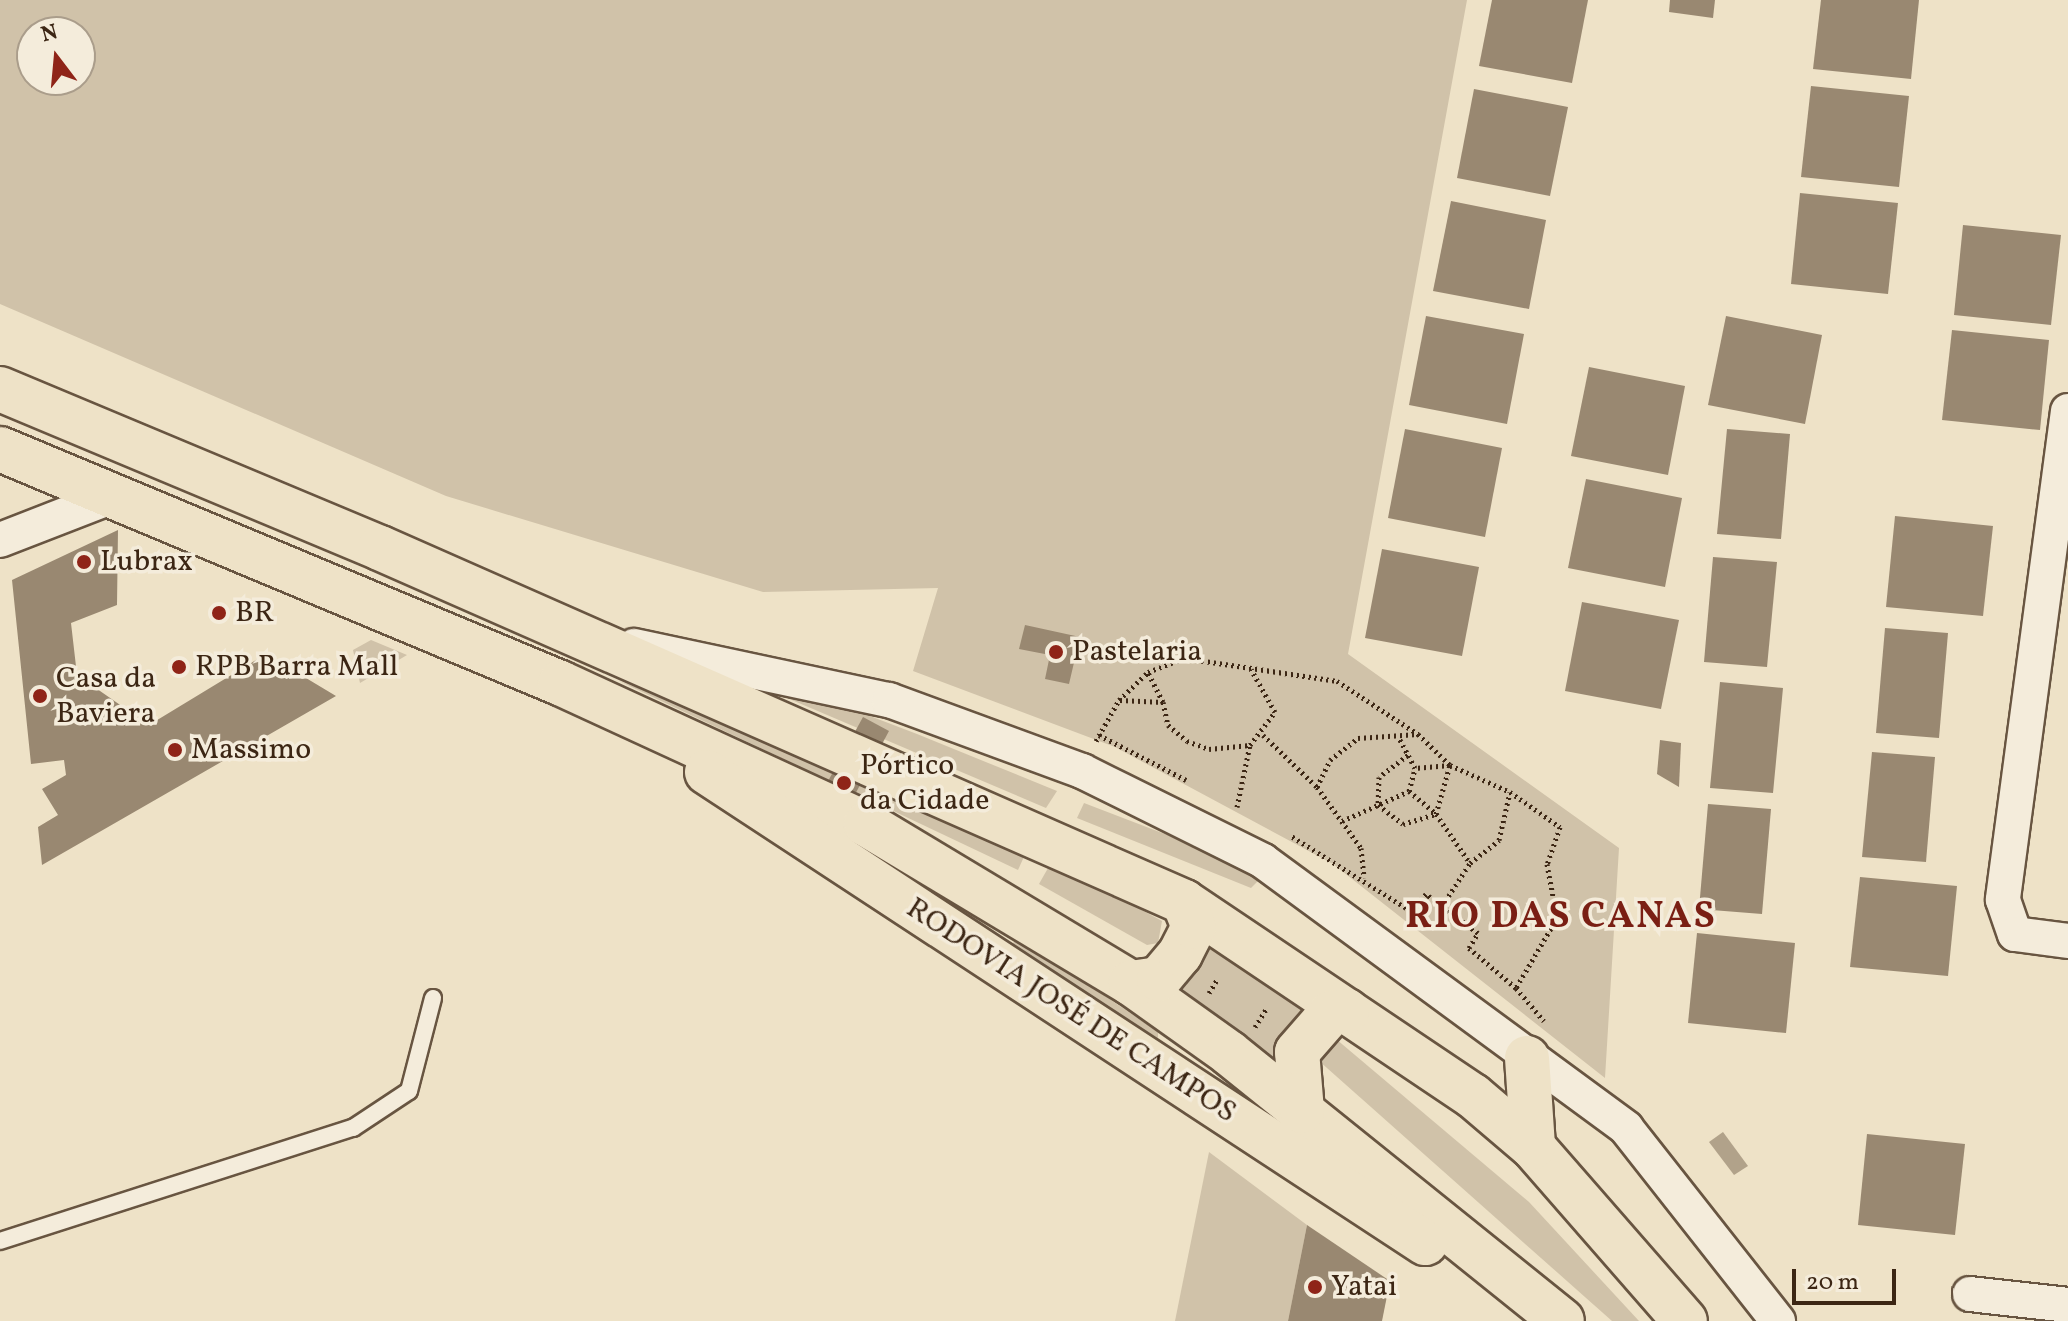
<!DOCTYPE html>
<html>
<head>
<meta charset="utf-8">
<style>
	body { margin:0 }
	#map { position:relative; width:2068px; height:1321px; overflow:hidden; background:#eee2c7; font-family:Vollkorn,serif }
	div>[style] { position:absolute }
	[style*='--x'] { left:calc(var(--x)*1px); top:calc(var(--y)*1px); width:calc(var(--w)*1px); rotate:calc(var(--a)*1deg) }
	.green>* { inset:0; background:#d0c2a9 }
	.water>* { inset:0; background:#b1a28a }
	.building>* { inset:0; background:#998871 }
	.path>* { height:5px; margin-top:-2.5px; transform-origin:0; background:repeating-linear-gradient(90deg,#3c2614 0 2px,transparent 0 6px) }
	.roads { filter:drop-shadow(2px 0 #685541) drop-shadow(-2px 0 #685541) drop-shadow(0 2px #685541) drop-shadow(0 -2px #685541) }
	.service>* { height:16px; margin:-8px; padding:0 8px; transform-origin:8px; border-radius:8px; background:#f4ecdb }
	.minor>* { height:34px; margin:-17px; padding:0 17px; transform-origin:17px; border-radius:17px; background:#f4ecdb }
	.primary>* { height:44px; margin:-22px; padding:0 22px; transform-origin:22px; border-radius:22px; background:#eee2c7 }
	.dots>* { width:22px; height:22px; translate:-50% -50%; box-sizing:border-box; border:4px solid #f4ecdb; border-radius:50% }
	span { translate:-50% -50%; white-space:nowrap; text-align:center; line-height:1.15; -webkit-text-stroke:7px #f4ecdb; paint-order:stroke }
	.poi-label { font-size:30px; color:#3c2614 }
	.left { translate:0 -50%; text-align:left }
	.street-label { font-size:30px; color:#3c2614 }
	.district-label { font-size:38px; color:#7a1f14; font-weight:700; letter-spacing:2px }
	.north { position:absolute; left:16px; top:16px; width:80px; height:80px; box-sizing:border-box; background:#f4ecdb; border:2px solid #aa9d8b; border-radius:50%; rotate:344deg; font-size:22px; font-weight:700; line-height:32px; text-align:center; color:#3c2614 }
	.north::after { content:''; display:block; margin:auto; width:28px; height:36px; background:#8f2418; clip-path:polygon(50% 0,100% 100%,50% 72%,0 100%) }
	.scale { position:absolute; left:1792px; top:1269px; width:104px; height:36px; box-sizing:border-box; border:4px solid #3c2614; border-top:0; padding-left:10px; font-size:24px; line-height:28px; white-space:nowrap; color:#3c2614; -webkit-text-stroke:6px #f4ecdb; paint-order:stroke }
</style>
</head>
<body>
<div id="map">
	<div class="green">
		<div style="clip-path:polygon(evenodd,0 0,1467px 0,1348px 654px,1619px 848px,1605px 1078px,1333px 864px,1115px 747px,913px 671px,938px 588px,763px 592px,446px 496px,0 304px,0 0,32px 32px,80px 32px,80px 80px,32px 80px,32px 32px)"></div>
		<div style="clip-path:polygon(371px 640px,407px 655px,360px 683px,353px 650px)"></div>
		<div style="clip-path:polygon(619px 681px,819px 754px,1027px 850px,1018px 870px)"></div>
		<div style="clip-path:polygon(781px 682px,917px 734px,1057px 791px,1046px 808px,773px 692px)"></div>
		<div style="clip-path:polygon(1084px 803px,1256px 869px,1259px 880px,1251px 888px,1077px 818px)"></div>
		<div style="clip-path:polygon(1052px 861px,1162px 921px,1158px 943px,1147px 945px,1039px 884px)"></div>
		<div style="clip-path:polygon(1194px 927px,1331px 1013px,1302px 1111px,1153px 981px)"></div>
		<div style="clip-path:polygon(1017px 936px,1158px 1032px,1158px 1038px,1009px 951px)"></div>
		<div style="clip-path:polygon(1336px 1039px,1529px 1202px,1639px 1321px,1612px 1321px,1318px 1060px)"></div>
		<div style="clip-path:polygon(1209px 1152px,1307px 1225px,1288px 1321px,1175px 1321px)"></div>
	</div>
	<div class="water">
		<div style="clip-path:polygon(1723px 1132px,1748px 1166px,1734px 1175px,1709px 1142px)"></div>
	</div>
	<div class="building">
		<div style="clip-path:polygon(1492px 0,1588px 0,1572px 83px,1479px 66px)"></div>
		<div style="clip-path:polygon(1670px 0,1715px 0,1713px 18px,1669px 12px)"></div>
		<div style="clip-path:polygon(1821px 0,1919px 0,1911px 79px,1813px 69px)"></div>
		<div style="clip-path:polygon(1811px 86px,1909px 96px,1899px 187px,1801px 177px)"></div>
		<div style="clip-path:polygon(1474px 89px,1568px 107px,1550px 196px,1457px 178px)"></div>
		<div style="clip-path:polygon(1800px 193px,1898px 203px,1888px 294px,1791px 284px)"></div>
		<div style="clip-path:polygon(1451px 201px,1546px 220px,1529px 309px,1433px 291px)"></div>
		<div style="clip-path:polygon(1963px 225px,2061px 235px,2051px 325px,1954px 315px)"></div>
		<div style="clip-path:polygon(1426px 316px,1524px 334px,1507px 424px,1409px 405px)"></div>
		<div style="clip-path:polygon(1726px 316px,1822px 335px,1805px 424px,1708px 405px)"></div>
		<div style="clip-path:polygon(1952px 330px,2049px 340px,2040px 430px,1942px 420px)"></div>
		<div style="clip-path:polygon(1589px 367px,1685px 386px,1668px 475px,1571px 456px)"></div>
		<div style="clip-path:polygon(1405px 429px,1502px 448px,1485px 537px,1388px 518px)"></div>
		<div style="clip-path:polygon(1727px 429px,1790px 434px,1781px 539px,1717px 534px)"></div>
		<div style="clip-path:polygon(1586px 479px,1682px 498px,1665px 587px,1568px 568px)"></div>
		<div style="clip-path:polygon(1895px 516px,1993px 526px,1983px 616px,1886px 607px)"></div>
		<div style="clip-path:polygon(118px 530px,117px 605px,71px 623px,77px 675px,149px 725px,266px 654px,336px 696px,42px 865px,38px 827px,58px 815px,42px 789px,66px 775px,64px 760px,31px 764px,12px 580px)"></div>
		<div style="clip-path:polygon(1382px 549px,1479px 567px,1462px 656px,1365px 638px)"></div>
		<div style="clip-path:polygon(1713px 557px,1777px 562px,1767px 667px,1704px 662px)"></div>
		<div style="clip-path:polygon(1582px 602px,1679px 620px,1661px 709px,1565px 691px)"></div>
		<div style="clip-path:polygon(1025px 625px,1080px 637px,1069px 684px,1045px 679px,1050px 655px,1019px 649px)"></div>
		<div style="clip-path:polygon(1885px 628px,1948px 633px,1939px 738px,1876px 733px)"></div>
		<div style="clip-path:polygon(1720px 682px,1783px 688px,1773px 793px,1710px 788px)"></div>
		<div style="clip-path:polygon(863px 717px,889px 731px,830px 841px,803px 827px)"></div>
		<div style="clip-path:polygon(1660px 740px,1681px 743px,1679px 787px,1657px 774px)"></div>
		<div style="clip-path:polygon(1872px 752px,1935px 757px,1926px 862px,1862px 857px)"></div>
		<div style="clip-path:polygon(1708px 804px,1771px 809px,1762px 914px,1699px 909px)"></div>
		<div style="clip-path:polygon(1860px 877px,1957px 886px,1948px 976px,1850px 967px)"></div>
		<div style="clip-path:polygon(1697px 933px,1795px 943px,1786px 1033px,1688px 1023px)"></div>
		<div style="clip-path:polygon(1867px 1134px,1965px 1144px,1955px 1235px,1858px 1225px)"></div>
		<div style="clip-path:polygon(1307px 1225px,1390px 1281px,1382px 1321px,1288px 1321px)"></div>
	</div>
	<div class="path">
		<div style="--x:1120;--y:700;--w:43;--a:2.7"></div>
		<div style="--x:1163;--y:702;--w:34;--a:-117"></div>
		<div style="--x:1163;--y:702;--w:24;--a:78"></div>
		<div style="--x:1168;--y:725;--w:25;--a:40"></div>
		<div style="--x:1187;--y:741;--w:23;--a:20"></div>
		<div style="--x:1209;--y:749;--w:41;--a:-5.6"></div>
		<div style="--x:1250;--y:745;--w:41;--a:-52.9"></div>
		<div style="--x:1275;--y:712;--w:49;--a:-119.2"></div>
		<div style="--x:1099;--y:735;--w:98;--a:27.3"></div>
		<div style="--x:1263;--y:735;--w:75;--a:43.9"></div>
		<div style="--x:1317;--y:787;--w:30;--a:-64"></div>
		<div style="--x:1330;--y:760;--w:36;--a:-38"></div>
		<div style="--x:1358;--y:738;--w:60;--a:-3.8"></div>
		<div style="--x:1096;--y:741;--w:47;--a:-60.7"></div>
		<div style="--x:1119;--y:700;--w:40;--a:-44"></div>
		<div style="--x:1148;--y:672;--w:39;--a:-21"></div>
		<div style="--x:1184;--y:658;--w:155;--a:8.5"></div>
		<div style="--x:1337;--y:681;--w:97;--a:33.2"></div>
		<div style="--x:1418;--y:734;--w:45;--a:44.1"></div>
		<div style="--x:1450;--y:765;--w:66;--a:24.2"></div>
		<div style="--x:1510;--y:792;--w:61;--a:35"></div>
		<div style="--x:1560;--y:827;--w:39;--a:109"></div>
		<div style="--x:1547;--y:864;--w:55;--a:79.5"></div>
		<div style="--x:1557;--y:918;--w:81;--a:120.4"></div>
		<div style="--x:1516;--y:988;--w:62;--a:-139.6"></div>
		<div style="--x:1469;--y:948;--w:17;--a:-59"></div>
		<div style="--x:1478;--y:933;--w:65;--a:-143.1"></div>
		<div style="--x:1426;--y:894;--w:23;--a:131"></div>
		<div style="--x:1411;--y:911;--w:143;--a:-147.9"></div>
		<div style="--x:1408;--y:755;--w:36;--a:143"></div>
		<div style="--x:1379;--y:777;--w:28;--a:92"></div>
		<div style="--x:1378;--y:805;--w:31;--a:37"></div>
		<div style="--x:1403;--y:824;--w:34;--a:-17"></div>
		<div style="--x:1436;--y:814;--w:51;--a:-74.1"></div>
		<div style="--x:1450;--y:765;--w:35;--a:175"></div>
		<div style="--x:1317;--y:787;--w:75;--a:54.2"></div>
		<div style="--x:1361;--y:848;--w:30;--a:84"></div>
		<div style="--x:1409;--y:791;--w:35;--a:40"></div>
		<div style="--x:1436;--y:814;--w:60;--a:55.2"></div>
		<div style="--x:1237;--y:807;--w:63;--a:-78.2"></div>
		<div style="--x:1342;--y:821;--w:73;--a:-24.1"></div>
		<div style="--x:1409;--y:791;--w:24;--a:-75"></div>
		<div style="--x:1415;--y:768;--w:34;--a:-118"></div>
		<div style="--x:1442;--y:906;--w:51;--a:-56.9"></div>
		<div style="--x:1470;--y:863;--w:37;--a:-38"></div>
		<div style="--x:1499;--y:840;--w:49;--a:-77.1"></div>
		<div style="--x:1516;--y:988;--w:43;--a:49.7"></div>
		<div style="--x:1209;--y:993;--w:17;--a:-59"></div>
		<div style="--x:1255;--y:1027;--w:22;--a:-58"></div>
	</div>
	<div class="roads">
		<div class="service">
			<div style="--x:0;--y:1241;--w:371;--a:-17.8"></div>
			<div style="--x:353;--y:1128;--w:67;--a:-33.5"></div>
			<div style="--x:409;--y:1091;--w:96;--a:-75.5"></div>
		</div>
		<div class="minor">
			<div style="--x:2068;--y:411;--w:493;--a:97.6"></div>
			<div style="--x:2003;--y:900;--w:36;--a:71"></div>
			<div style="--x:2015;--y:934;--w:53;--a:7.5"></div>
			<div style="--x:0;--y:540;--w:119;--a:-21.2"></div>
			<div style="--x:634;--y:646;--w:261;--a:12"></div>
			<div style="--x:889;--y:700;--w:206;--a:20.2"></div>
			<div style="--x:1082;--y:771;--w:202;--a:26.4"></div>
			<div style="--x:1263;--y:861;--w:451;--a:36.3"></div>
			<div style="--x:1626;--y:1128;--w:246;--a:51.8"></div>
			<div style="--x:1970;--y:1294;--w:99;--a:6.4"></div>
		</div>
		<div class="primary">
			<div style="--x:0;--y:389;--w:412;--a:22.7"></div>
			<div style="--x:380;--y:548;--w:878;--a:23.76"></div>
			<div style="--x:1184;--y:902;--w:348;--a:33.9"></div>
			<div style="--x:1473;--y:1096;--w:79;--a:40.4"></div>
			<div style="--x:1533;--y:1147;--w:231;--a:48.9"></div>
			<div style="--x:0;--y:449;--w:607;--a:22.68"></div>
			<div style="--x:560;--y:683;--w:337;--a:24.7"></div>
			<div style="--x:866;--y:824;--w:309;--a:31"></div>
			<div style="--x:1131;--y:983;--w:120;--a:35.5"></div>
			<div style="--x:1229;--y:1053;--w:427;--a:38.8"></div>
			<div style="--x:707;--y:772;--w:859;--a:33.26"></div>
			<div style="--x:1131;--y:983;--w:28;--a:-8"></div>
			<div style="--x:1159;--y:979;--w:33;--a:-50"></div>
			<div style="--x:1180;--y:954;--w:30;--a:-63"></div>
			<div style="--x:1194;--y:927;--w:27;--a:-112"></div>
			<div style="--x:1527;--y:1058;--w:89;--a:86.1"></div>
			<div style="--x:1302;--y:1111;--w:59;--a:-94.8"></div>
			<div style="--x:1297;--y:1052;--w:52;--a:-48.9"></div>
			<div style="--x:1331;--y:1013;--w:16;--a:-7"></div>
		</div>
	</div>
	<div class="dots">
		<div style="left:84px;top:562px;background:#8f2418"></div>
		<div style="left:219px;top:613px;background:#8f2418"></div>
		<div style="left:1056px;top:652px;background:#8f2418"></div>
		<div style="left:179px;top:667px;background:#8f2418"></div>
		<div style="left:40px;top:696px;background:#8f2418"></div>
		<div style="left:175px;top:750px;background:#8f2418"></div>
		<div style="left:844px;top:783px;background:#8f2418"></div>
		<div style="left:1315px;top:1287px;background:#8f2418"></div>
	</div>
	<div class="poi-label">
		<span class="left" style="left:100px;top:562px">Lubrax</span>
		<span class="left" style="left:235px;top:613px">BR</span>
		<span class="left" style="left:1072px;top:652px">Pastelaria</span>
		<span class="left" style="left:195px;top:667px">RPB Barra Mall</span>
		<span class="left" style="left:56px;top:696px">Casa da<br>Baviera</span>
		<span class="left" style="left:191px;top:750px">Massimo</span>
		<span class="left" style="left:860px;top:783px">Pórtico<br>da Cidade</span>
		<span class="left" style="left:1331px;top:1287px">Yatai</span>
	</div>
	<div class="street-label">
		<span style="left:1071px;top:1011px;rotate:33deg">RODOVIA JOSÉ DE CAMPOS</span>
	</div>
	<div class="district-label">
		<span style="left:1561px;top:918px">RIO DAS CANAS</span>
	</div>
	<div class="north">N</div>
	<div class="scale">20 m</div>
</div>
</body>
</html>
